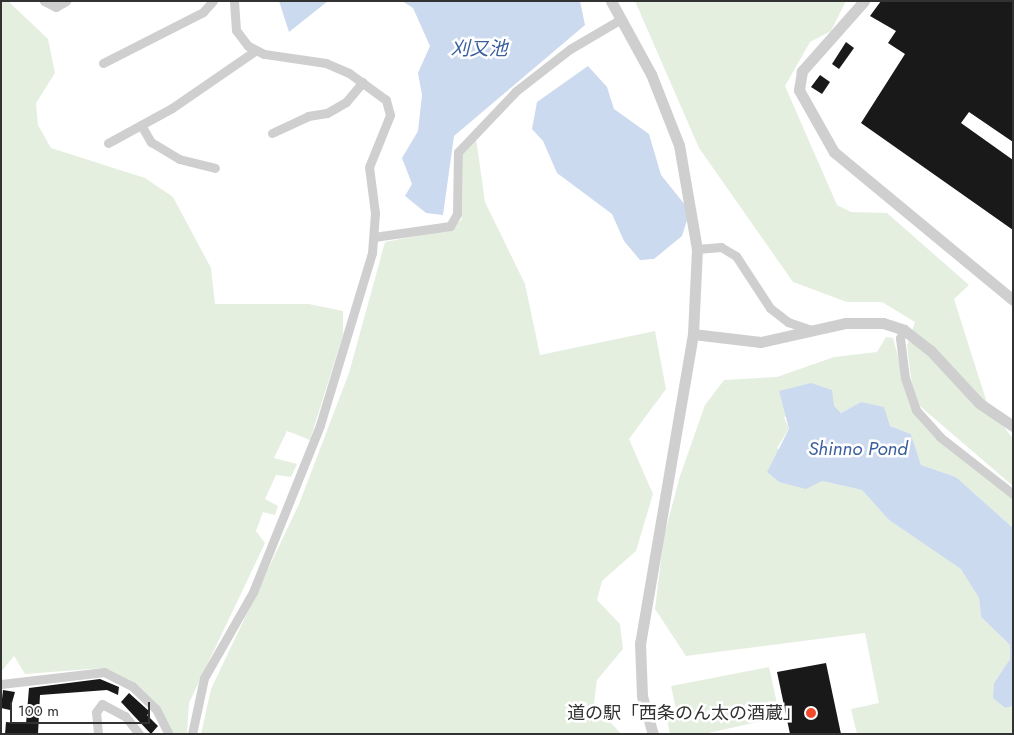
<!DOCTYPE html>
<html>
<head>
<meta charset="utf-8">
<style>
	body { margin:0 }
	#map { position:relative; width:1014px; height:735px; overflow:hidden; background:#fff; font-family:Jost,"Noto Sans JP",sans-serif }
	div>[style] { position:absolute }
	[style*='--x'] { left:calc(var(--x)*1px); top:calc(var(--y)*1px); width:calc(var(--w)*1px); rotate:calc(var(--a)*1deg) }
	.green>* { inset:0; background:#e5efe0 }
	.water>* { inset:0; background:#ccdaef }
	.building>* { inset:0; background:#191919 }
	.minor>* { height:9px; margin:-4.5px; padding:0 4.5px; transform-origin:4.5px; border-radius:4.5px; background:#cfcfcf }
	.tertiary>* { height:11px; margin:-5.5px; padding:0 5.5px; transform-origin:5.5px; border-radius:5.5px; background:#cfcfcf }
	.dots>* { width:14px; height:14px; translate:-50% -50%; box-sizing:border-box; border:2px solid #fff; border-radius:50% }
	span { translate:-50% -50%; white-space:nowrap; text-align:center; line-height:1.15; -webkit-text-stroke:5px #fff; paint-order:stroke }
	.poi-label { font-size:18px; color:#323232 }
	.right { translate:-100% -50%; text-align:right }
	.water-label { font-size:19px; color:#3a5f9b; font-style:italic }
	.frame { position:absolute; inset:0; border:2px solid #323232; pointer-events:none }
	.scale { position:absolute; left:10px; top:702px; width:140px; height:22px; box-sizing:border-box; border:2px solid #323232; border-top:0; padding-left:6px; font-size:15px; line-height:18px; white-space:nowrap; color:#323232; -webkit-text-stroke:4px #fff; paint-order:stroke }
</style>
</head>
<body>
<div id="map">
	<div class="green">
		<div style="clip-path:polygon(1px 1px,8px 1px,48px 39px,55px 73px,36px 103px,38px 125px,51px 148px,145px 178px,173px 197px,211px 268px,215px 304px,309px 304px,343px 311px,343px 335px,310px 440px,287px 431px,274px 458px,297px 464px,291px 477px,276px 475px,265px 499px,278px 506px,275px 515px,263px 512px,256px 531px,265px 543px,189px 703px,187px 734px,173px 734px,131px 682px,103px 668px,25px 674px,14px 656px,1px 672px)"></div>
		<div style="clip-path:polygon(635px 1px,846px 1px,831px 31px,810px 42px,785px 86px,837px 205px,851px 212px,887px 213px,969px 285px,954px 299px,987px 403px,1013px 439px,1013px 486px,914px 401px,907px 346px,915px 322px,882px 302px,847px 302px,793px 282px,699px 148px)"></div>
		<div style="clip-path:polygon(476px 138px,485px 202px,525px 284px,540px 355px,655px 331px,666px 389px,629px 439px,653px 494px,636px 551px,602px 581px,597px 600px,620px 624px,623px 649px,597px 680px,594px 703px,621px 734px,201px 734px,211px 689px,299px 504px,349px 373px,385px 242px,451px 229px,462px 219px,463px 150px)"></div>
		<div style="clip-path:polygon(886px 337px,893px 338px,913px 412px,1013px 498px,1013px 528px,956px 477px,921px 465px,911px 434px,890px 426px,861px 402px,841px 413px,833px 406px,784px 417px,789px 429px,777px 448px,822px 481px,862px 490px,889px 520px,962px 569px,979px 598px,981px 617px,1010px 645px,1010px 659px,994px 683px,1004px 708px,1013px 706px,1013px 734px,857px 734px,851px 709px,879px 703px,865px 633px,686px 656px,655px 609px,664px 536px,680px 476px,705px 405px,724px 380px,777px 377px,834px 357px,877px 352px)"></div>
		<div style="clip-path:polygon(769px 667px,780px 717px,704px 734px,670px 734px,665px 712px,676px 709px,671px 686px)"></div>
	</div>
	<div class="water">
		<div style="clip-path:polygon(279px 1px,328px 1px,289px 32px)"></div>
		<div style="clip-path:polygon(402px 1px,580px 1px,585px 25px,454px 136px,443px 215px,426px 213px,405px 196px,412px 184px,402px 158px,418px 131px,422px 95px,418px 73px,430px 46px,413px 8px)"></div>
		<div style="clip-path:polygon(588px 66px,607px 87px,614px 109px,649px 134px,661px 175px,690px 211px,682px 236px,654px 259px,640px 260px,624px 241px,612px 214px,557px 173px,543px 141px,532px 129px,537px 102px)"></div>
		<div style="clip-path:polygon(811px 383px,832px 390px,834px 406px,841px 413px,861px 402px,884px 407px,890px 426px,911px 434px,921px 465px,956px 477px,1013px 528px,1013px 706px,1005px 708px,993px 698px,994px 683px,1010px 659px,1010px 645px,981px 617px,979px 598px,961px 569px,889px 520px,862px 490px,822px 481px,806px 489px,779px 482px,767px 472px,789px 429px,779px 391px)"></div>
	</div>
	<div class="building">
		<div style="clip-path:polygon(881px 1px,1013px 1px,1013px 142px,969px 112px,961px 123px,1013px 160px,1013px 230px,861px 123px,905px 54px,888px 43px,896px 31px,870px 16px)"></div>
		<div style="clip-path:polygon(846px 42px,854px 48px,839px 69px,832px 64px)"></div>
		<div style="clip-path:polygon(820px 75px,830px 82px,822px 94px,811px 87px)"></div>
		<div style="clip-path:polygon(826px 663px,841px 734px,790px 734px,777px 672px)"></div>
		<div style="clip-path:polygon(100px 679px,119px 687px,118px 695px,107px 690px,40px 695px,38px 734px,5px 734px,6px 722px,26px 724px,29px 688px)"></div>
		<div style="clip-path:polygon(3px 690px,15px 692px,10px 710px,1px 708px)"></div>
		<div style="clip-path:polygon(129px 693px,150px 712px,147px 715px,158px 726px,151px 734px,121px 702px)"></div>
	</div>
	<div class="minor">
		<div style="--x:44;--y:1;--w:13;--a:27"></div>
		<div style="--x:56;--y:7;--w:12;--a:-31"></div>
		<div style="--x:103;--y:63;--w:112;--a:-27"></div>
		<div style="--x:203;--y:12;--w:15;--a:-48"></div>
		<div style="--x:141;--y:125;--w:20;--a:60"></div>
		<div style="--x:151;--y:142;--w:33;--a:31"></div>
		<div style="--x:179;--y:159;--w:37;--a:14"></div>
		<div style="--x:272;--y:133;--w:40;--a:-25"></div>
		<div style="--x:308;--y:116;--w:19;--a:-9"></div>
		<div style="--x:327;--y:113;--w:22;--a:-30"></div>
		<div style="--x:346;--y:102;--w:26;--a:-50"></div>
		<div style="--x:108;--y:143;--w:73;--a:-28.7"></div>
		<div style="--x:172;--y:108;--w:101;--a:-34.5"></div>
		<div style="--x:374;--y:237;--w:77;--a:-8.2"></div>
		<div style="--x:450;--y:226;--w:14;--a:-60"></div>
		<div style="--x:457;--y:214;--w:62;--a:-89.1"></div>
		<div style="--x:458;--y:152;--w:84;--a:-46.4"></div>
		<div style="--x:516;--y:91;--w:68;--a:-37.9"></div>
		<div style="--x:570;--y:49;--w:59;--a:-30.5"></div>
		<div style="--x:697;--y:249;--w:24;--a:-5"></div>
		<div style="--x:721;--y:247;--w:17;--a:31"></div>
		<div style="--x:736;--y:256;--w:62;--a:56.8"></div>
		<div style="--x:770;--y:308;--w:23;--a:38"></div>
		<div style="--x:788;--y:322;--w:24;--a:19"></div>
		<div style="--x:904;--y:330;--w:9;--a:117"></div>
		<div style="--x:900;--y:338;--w:40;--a:82.9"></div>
		<div style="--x:905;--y:378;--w:34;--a:71"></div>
		<div style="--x:916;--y:410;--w:36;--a:48"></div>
		<div style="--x:940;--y:437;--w:93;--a:38"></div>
		<div style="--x:1;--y:684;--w:104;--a:-6.6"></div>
		<div style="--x:104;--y:672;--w:31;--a:27"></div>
		<div style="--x:132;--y:686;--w:33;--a:44"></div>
		<div style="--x:156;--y:709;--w:28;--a:63"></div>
		<div style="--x:98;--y:734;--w:22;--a:-95"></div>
		<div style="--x:96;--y:712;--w:10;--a:-53"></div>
		<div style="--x:102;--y:704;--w:26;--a:28"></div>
		<div style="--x:125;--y:716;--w:23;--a:52"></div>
		<div style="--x:192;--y:734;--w:57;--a:-77.9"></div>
		<div style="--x:204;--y:678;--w:99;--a:-60.3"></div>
		<div style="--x:253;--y:592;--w:180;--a:-68.1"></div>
		<div style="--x:320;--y:425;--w:180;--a:-73.2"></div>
		<div style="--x:372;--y:253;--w:40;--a:-85.7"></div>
		<div style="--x:375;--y:213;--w:46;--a:-97.4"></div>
		<div style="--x:369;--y:167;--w:56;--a:-68"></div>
		<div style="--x:390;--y:115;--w:16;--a:-105"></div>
		<div style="--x:386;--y:100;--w:46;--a:-143.9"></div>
		<div style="--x:349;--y:73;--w:25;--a:-157"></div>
		<div style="--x:326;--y:63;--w:63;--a:-171.7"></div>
		<div style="--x:264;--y:54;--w:18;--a:-153"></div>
		<div style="--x:248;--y:46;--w:20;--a:-127"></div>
		<div style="--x:236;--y:30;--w:29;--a:-94"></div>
	</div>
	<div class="tertiary">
		<div style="--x:611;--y:1;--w:83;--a:61.3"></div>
		<div style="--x:651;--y:74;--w:76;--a:68.5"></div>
		<div style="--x:679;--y:145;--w:106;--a:80.2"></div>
		<div style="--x:697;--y:249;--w:85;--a:92.7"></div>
		<div style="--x:693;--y:334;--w:314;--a:99.7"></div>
		<div style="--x:640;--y:643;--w:53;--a:87.8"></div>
		<div style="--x:642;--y:696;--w:40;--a:74"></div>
		<div style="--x:864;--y:1;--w:94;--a:131.5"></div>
		<div style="--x:802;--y:71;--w:19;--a:99"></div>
		<div style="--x:799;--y:90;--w:71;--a:60.6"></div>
		<div style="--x:834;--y:152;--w:232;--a:39.6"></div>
		<div style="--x:693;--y:334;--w:68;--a:6.7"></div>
		<div style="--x:761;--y:342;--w:86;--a:-12.7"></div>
		<div style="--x:845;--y:323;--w:38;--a:0"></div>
		<div style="--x:883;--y:323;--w:22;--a:18"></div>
		<div style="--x:904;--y:330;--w:33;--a:38"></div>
		<div style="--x:930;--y:350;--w:72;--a:47.2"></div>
		<div style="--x:979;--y:403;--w:41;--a:34.1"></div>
	</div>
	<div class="dots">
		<div style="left:811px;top:713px;background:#ef4c2e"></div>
	</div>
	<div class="poi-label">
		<span class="right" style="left:801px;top:713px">道の駅「西条のん太の酒蔵」</span>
	</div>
	<div class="water-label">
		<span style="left:479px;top:49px">刈又池</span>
		<span style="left:858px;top:449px">Shinno Pond</span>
	</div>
	<div class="frame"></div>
	<div class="scale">100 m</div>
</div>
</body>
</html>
